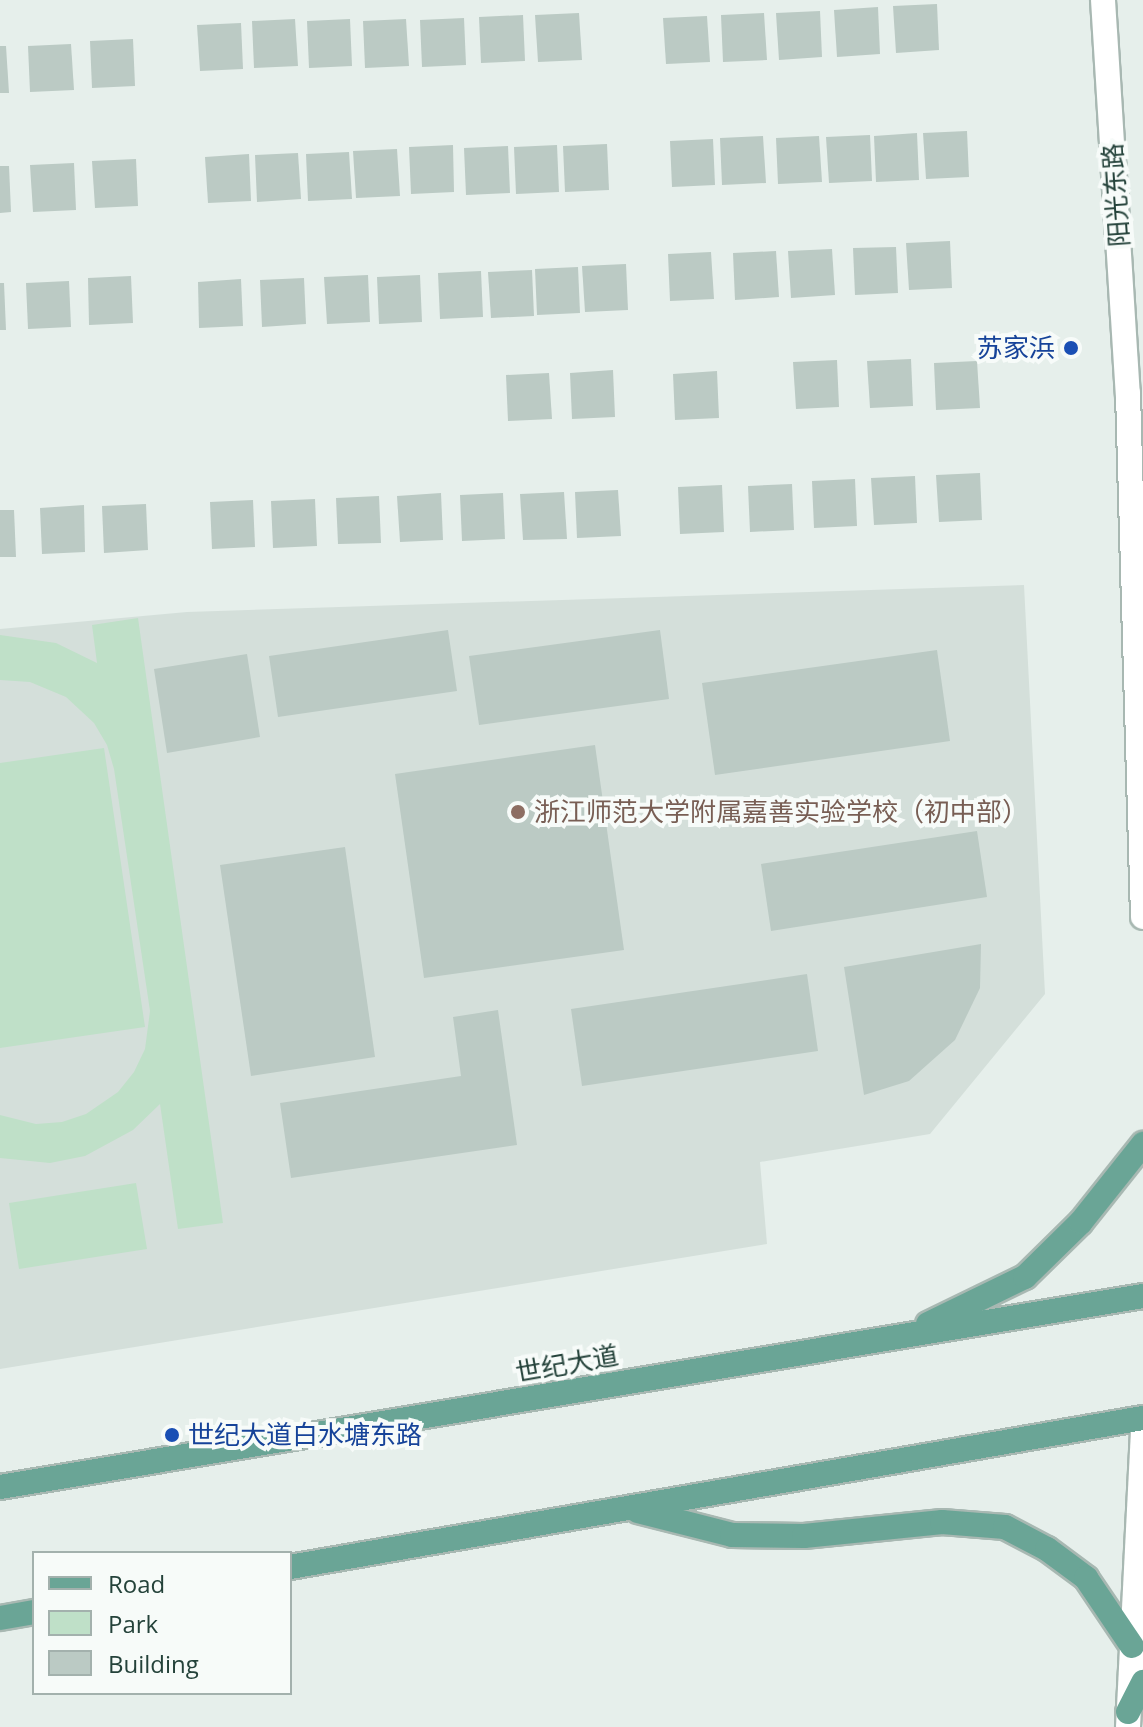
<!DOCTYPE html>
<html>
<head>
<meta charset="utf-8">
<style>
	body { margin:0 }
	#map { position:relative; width:1143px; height:1727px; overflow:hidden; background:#e6efeb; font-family:"Open Sans","Noto Sans SC",sans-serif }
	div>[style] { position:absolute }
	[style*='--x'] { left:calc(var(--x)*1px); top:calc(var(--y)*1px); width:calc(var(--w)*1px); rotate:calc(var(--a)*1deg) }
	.built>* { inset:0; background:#d4dfda }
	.green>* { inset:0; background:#bfe0c8 }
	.building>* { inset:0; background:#bbcac4 }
	.roads { filter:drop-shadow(2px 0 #a8b8b2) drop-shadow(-2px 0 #a8b8b2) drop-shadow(0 2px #a8b8b2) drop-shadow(0 -2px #a8b8b2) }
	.minor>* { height:24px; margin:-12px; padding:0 12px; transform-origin:12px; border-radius:12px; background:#fff }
	.major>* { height:24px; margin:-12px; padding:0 12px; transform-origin:12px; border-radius:12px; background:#6aa596 }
	.dots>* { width:22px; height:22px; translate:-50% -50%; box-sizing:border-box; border:4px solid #f7fbf9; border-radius:50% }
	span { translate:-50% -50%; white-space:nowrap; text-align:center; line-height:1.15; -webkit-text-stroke:8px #f7fbf9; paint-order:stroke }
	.street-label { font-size:26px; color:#24423a }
	.transit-label { font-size:26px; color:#164399 }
	.right { translate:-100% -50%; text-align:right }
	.left { translate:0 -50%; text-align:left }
	.education-label { font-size:26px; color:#785e54 }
	.legend { position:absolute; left:32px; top:1551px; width:260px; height:144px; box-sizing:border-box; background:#f7fbf9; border:2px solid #a3b1ad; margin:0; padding:10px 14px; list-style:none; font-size:24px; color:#24423a }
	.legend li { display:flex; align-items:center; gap:16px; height:40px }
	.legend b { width:40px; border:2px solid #a3b1ad }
</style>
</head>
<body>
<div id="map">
	<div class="built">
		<div style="clip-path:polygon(1024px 585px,1045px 994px,930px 1134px,760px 1162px,767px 1244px,0 1369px,0 629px,187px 612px)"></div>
	</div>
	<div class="green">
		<div style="clip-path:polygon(138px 618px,223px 1223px,178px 1229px,160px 1104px,133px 1130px,85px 1156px,50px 1163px,0 1158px,0 1115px,36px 1124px,62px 1122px,86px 1114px,118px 1092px,134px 1072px,145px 1049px,150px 1011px,114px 769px,107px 745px,94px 723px,66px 697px,30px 682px,0 680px,0 635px,56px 643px,97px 663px,92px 625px)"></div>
		<div style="clip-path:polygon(104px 748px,145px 1027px,0 1048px,0 763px)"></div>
		<div style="clip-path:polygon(136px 1183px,147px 1249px,19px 1269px,9px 1203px)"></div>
	</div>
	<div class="building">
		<div style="clip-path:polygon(937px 4px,939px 50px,896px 53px,893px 6px)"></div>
		<div style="clip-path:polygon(878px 7px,880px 54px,837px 57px,834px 10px)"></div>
		<div style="clip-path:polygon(820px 11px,822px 57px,779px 60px,776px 13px)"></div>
		<div style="clip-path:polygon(579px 13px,582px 60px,538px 62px,535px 15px)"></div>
		<div style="clip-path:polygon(764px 13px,767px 60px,723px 62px,721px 15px)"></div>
		<div style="clip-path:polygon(523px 15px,525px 61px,481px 63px,479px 17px)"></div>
		<div style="clip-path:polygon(707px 16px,710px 62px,666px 64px,663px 18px)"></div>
		<div style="clip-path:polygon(464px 18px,466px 65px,422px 67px,420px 20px)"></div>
		<div style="clip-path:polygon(295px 19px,298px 66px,254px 68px,252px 21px)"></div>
		<div style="clip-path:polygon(350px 19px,352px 66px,309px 68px,307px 21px)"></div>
		<div style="clip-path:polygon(406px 19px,409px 66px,365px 68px,363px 21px)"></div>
		<div style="clip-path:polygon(241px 23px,243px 69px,200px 71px,197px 25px)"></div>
		<div style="clip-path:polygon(133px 39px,135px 86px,92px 88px,90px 41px)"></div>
		<div style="clip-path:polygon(71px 44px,74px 90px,30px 92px,28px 46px)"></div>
		<div style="clip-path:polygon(0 46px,6px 46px,9px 93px,0 93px)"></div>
		<div style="clip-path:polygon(967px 131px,969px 177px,926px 179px,923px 133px)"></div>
		<div style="clip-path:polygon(917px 133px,919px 180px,876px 182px,874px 136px)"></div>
		<div style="clip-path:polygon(870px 135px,872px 181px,829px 183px,826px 137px)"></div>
		<div style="clip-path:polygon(763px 136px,766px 183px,722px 185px,720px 138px)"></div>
		<div style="clip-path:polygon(819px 136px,822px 182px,778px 184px,776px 138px)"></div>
		<div style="clip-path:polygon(713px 139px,715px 185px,672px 187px,670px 141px)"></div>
		<div style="clip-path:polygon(607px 144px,609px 190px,565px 192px,563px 146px)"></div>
		<div style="clip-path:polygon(453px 145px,454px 192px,411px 194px,409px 147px)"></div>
		<div style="clip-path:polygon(557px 145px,559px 192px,516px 194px,514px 147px)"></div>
		<div style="clip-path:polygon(508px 146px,510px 193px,466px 195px,464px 148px)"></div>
		<div style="clip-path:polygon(397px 149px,400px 196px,356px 198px,353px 151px)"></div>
		<div style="clip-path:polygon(349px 152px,352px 199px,308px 201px,306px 154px)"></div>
		<div style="clip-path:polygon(298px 153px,301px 199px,257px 202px,255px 155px)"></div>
		<div style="clip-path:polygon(249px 154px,251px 201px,208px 203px,205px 157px)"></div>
		<div style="clip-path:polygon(136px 159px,138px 206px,95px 208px,92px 161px)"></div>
		<div style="clip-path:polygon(74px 163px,76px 210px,33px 212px,30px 165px)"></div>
		<div style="clip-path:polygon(0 166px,9px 166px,11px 212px,0 213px)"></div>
		<div style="clip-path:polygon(950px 241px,952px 288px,909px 290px,906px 243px)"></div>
		<div style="clip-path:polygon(896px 247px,898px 293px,855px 295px,853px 248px)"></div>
		<div style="clip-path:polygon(832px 249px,835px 295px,791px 298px,788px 251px)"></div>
		<div style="clip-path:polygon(776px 251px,779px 297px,735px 300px,733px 253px)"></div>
		<div style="clip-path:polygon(711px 252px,714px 299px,670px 301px,668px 254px)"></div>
		<div style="clip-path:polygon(626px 264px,628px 310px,585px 312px,582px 266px)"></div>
		<div style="clip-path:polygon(578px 267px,580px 313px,537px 315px,535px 269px)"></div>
		<div style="clip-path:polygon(532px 270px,534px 316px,491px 318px,488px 272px)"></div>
		<div style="clip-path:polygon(481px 271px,483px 317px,440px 319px,438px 273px)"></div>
		<div style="clip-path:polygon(368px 275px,370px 322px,327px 324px,324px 277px)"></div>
		<div style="clip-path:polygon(420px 275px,422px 322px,379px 324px,377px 277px)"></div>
		<div style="clip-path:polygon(131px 276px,133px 323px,89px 325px,88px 278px)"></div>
		<div style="clip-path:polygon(304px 278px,306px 324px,262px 327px,260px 280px)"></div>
		<div style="clip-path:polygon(241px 279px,243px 326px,199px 328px,198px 282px)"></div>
		<div style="clip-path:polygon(69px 281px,71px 327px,28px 329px,26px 283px)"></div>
		<div style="clip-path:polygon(0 283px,4px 283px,6px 330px,0 330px)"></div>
		<div style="clip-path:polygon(911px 359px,913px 406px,870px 408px,867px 361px)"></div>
		<div style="clip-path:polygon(837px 360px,839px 407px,796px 409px,793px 362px)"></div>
		<div style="clip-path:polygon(977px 361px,980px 408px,936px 410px,934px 363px)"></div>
		<div style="clip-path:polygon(613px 370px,615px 417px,572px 419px,570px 373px)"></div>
		<div style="clip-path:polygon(717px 371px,719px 418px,675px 420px,673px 374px)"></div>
		<div style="clip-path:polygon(549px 373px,552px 419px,508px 421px,506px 375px)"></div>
		<div style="clip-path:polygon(980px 473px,982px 520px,939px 522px,936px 475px)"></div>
		<div style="clip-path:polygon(915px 476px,917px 523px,874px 525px,871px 478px)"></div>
		<div style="clip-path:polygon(855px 479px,857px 526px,814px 528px,812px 481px)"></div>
		<div style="clip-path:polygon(792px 484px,794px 530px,750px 532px,748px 486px)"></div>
		<div style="clip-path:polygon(722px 485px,724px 532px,680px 534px,678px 487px)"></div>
		<div style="clip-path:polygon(618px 490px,621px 536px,577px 538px,575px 492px)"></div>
		<div style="clip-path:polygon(564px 492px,567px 539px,523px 540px,520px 494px)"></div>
		<div style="clip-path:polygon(441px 493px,443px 540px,400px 542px,397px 496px)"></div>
		<div style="clip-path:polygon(503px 493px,505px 539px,462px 541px,460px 495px)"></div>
		<div style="clip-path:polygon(379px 496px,381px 543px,338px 544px,336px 498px)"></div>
		<div style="clip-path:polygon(315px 499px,317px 546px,273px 548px,271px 501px)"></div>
		<div style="clip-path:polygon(253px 500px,255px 547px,212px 549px,210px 502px)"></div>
		<div style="clip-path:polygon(146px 504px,148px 550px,104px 553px,102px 506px)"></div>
		<div style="clip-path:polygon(84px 505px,85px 552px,42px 554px,40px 508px)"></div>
		<div style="clip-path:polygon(0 510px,14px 510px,16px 557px,0 557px)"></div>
		<div style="clip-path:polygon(448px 630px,457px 691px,278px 717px,269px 656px)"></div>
		<div style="clip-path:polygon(660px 630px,669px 699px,479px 725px,469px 656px)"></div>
		<div style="clip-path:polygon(937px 650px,950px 741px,715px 775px,702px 683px)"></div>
		<div style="clip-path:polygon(247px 654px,260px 737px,167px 753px,154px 669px)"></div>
		<div style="clip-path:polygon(595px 745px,624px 950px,424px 978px,395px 774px)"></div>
		<div style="clip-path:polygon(977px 831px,987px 897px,771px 931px,761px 864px)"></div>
		<div style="clip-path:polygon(345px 847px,375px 1057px,251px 1076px,220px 865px)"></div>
		<div style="clip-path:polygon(981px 944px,980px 988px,955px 1040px,909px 1081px,864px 1095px,844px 967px)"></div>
		<div style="clip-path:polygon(807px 974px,818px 1051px,582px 1086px,571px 1009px)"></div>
		<div style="clip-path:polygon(498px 1010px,517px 1145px,291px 1178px,280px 1103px,461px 1076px,453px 1017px)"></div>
	</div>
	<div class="roads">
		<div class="minor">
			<div style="--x:1103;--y:0;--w:394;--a:86.4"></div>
			<div style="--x:1128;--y:393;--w:524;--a:88.36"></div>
			<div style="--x:1128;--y:1727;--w:296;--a:-87.1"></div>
		</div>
		<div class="major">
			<div style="--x:928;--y:1324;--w:108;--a:-25.9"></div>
			<div style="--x:1025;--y:1277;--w:78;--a:-44.5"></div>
			<div style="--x:1081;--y:1222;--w:100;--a:-51.5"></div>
			<div style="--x:0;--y:1487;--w:1159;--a:-9.49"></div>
			<div style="--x:638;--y:1511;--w:97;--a:14.3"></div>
			<div style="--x:732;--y:1535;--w:72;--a:0.8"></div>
			<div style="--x:804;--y:1536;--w:139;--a:-5.8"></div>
			<div style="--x:942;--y:1522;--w:63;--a:4.5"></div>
			<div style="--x:1005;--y:1527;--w:47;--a:27.6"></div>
			<div style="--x:1047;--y:1549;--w:49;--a:36.6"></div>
			<div style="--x:1086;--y:1578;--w:82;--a:55.9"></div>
			<div style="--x:290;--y:1567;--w:866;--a:-9.91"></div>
			<div style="--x:0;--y:1618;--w:35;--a:-10"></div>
			<div style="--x:1128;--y:1712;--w:34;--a:-63"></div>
		</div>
	</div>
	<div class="dots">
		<div style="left:1071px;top:348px;background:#1a4fb4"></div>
		<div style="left:518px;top:812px;background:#8d6e63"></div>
		<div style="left:172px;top:1435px;background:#1a4fb4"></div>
	</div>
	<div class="street-label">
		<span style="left:1116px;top:195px;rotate:-94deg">阳光东路</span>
		<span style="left:567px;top:1364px;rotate:-10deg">世纪大道</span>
	</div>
	<div class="transit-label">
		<span class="right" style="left:1055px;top:348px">苏家浜</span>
		<span class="left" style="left:188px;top:1435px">世纪大道白水塘东路</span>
	</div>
	<div class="education-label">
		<span class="left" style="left:534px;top:812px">浙江师范大学附属嘉善实验学校（初中部）</span>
	</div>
	<ul class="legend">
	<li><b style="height:10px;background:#6aa596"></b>Road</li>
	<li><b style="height:22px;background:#bfe0c8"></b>Park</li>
	<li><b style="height:22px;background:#bbcac4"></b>Building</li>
	</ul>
</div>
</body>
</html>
